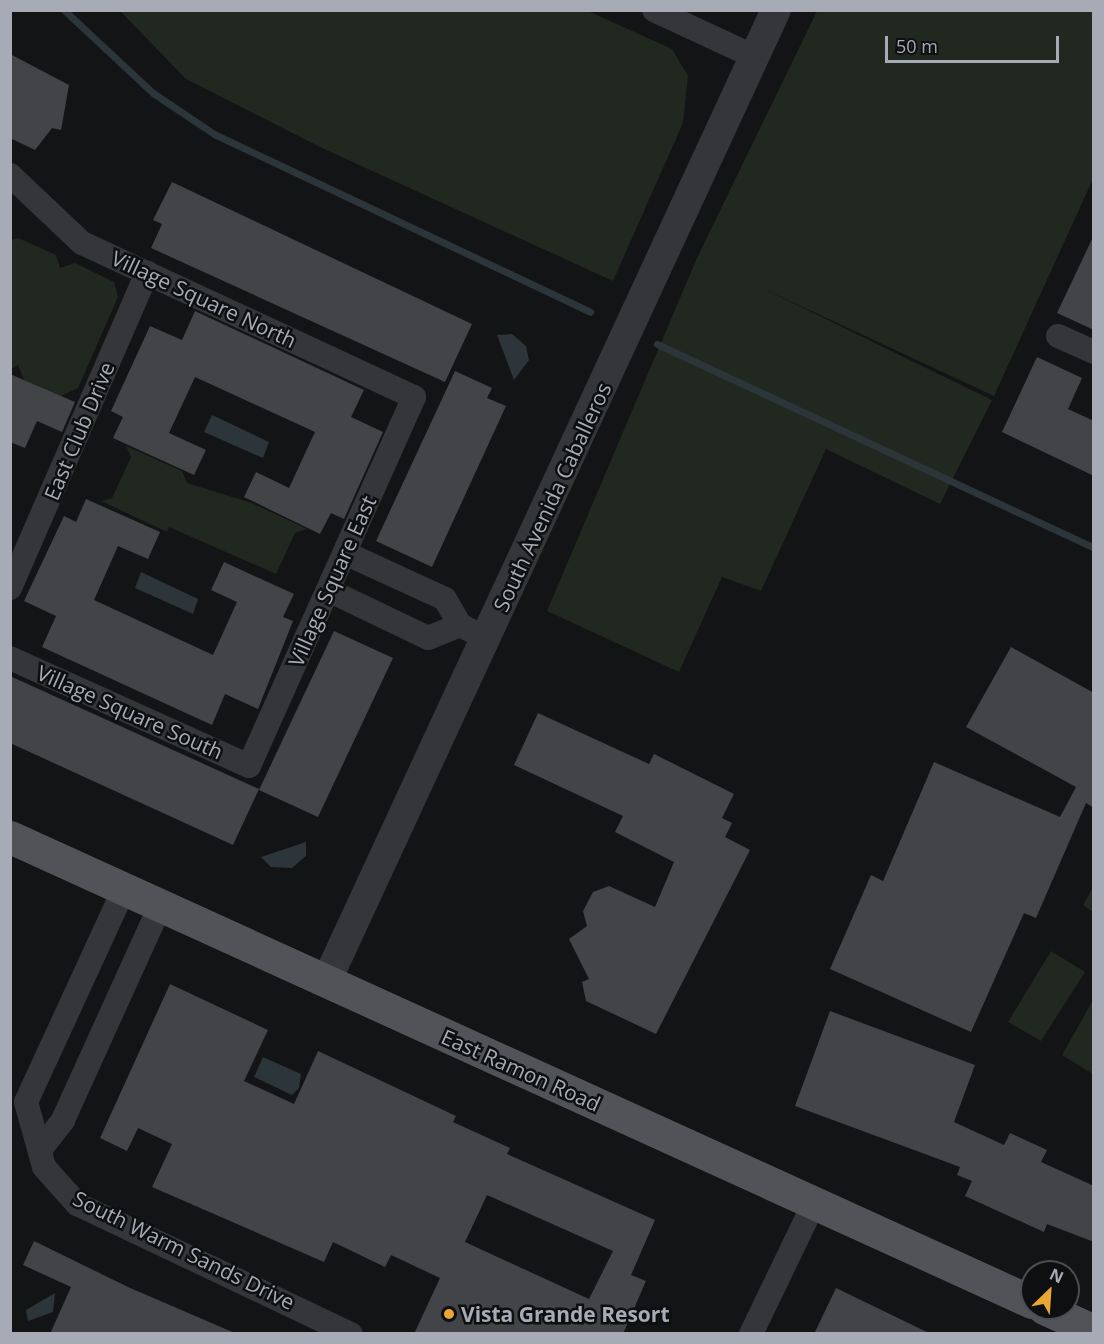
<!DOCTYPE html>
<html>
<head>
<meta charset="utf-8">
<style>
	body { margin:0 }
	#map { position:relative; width:1104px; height:1344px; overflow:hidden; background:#131415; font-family:"Open Sans",sans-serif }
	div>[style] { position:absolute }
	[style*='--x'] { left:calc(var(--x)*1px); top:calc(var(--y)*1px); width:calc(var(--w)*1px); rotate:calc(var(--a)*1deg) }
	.green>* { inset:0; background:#202820 }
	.water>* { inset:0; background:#2c353a }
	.stream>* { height:7px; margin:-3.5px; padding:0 3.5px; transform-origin:3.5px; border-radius:3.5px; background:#2c353a }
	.building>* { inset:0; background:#424448 }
	.minor>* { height:24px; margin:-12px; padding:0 12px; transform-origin:12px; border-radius:12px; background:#35363a }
	.tertiary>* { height:30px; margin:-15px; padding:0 15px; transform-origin:15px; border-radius:15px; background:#35363a }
	.primary>* { height:33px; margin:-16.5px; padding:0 16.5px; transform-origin:16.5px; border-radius:16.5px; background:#515359 }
	.dots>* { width:16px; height:16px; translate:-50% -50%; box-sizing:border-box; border:3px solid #0e0f10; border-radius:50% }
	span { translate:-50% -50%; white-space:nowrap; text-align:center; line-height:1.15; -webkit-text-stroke:5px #0e0f10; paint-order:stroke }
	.street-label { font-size:21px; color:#a6abb5 }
	.poi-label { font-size:21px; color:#a6abb5; font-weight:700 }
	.left { translate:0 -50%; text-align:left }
	.frame { position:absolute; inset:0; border:12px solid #a6abb5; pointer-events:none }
	.north { position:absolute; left:1020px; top:1260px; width:60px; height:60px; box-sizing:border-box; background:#0e0f10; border:2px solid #4b4d52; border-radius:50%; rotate:25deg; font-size:16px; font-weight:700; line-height:24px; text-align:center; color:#a6abb5 }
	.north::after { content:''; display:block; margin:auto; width:21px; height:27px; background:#eba736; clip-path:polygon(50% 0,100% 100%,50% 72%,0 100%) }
	.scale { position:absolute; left:885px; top:36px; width:174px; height:27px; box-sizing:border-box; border:3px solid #a6abb5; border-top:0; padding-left:8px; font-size:18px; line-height:21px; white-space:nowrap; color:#a6abb5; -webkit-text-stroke:4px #0e0f10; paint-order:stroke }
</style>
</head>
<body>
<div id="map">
	<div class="green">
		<div style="clip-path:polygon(120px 11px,588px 11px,672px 49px,688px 76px,683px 123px,613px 281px,322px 148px,186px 79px)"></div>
		<div style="clip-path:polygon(817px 11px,1093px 11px,1093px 179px,994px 396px,760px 287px,992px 400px,940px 504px,826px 449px,761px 591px,722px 577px,679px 672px,547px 611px,697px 258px)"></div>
		<div style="clip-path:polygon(18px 238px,56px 255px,60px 268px,75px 263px,114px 282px,118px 297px,78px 388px,61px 396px,24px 380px,18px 365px,11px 369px,11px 240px)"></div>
		<div style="clip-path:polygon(126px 446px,182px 471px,187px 483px,252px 503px,307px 529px,295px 533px,276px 574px,169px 527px,167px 532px,101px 501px,112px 498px,131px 457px)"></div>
		<div style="clip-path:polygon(1093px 887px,1093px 912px,1083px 905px)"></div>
		<div style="clip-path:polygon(1051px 951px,1085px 972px,1041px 1041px,1008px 1022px)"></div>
		<div style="clip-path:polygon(1093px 1000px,1094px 1074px,1093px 1074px,1062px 1055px)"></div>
	</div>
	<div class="water">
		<div style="clip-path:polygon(512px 334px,526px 346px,529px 360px,514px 380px,497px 335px)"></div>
		<div style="clip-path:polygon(212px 415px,269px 442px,263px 458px,204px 432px)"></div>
		<div style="clip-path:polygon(141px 572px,198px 599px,193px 614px,135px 588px)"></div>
		<div style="clip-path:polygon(306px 842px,306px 856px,292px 868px,271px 867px,261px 857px)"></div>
		<div style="clip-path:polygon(263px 1057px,301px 1074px,299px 1088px,292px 1095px,254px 1077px)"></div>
		<div style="clip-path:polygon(55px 1293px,53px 1312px,28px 1321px,26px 1310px)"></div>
	</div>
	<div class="stream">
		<div style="--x:64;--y:10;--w:122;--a:43"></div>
		<div style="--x:153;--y:93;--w:73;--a:33.9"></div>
		<div style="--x:214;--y:134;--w:416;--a:25.3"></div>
		<div style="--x:657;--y:344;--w:482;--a:25"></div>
	</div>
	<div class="building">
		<div style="clip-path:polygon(10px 54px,69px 85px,61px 130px,52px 128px,35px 150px,10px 138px)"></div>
		<div style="clip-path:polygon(172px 182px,472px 324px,445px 382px,151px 248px,162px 224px,153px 220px)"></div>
		<div style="clip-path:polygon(1094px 235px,1094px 330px,1057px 313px)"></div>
		<div style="clip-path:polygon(195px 311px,364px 390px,351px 417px,383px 432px,344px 519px,331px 513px,320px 534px,244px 497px,256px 472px,289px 488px,315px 432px,195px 377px,169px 433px,206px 450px,194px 475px,113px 438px,123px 417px,111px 411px,150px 326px,182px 340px)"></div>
		<div style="clip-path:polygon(1037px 357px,1082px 378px,1068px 409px,1094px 421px,1094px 476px,1002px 432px)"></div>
		<div style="clip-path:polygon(455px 371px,492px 388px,487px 398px,506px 406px,432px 567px,376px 541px)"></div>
		<div style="clip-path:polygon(10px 374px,75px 402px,62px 432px,37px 421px,25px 448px,10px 442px)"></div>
		<div style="clip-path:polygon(86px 499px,160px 532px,148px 559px,118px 546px,94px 600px,213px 655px,237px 602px,211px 590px,224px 562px,294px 594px,283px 617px,293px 621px,258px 709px,225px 694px,212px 725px,42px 647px,56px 616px,24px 601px,64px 516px,76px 522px)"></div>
		<div style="clip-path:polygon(334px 631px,393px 658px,318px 817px,259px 790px)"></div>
		<div style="clip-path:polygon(1011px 647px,1094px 693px,1094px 808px,1086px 803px,1036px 918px,1024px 913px,971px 1032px,830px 969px,871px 875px,883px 881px,934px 762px,1060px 817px,1076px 787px,966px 727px)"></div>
		<div style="clip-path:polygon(10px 676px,259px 789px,233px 845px,10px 743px)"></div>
		<div style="clip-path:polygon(538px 713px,649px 764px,654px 754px,734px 794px,722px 818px,732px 823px,725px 837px,750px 850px,656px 1034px,586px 1001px,582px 982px,589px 979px,569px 939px,587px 926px,583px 911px,593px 892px,609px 886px,655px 907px,674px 862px,615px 832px,623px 816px,514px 765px)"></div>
		<div style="clip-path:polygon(evenodd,170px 984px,268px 1030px,244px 1081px,294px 1104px,318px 1051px,456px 1116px,453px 1122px,510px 1148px,507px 1154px,655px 1220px,631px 1275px,646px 1281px,623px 1334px,414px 1334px,440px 1278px,391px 1255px,385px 1267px,333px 1242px,324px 1262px,152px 1187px,172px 1144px,138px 1128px,127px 1151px,100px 1138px,170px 984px,487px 1195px,613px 1251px,589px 1299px,465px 1242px,487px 1195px)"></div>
		<div style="clip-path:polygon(830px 1011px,975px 1065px,954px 1122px,1004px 1145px,1010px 1133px,1047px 1150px,1041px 1162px,1094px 1186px,1094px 1242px,1047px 1224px,1044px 1232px,965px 1196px,972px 1181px,957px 1175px,960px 1167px,795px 1106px)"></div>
		<div style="clip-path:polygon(34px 1241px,128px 1287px,237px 1334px,50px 1334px,71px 1287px,23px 1265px)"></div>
		<div style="clip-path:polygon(836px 1288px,931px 1334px,814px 1334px)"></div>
	</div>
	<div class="minor">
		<div style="--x:654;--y:10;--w:111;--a:25"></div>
		<div style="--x:10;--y:175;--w:99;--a:43.4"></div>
		<div style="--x:82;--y:243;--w:366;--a:24.9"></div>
		<div style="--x:414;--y:397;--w:404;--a:114.1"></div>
		<div style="--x:249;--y:766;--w:262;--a:-155.7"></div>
		<div style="--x:1058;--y:336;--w:39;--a:24"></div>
		<div style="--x:345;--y:553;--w:110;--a:24.7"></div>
		<div style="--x:445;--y:599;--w:30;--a:60"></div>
		<div style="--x:460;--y:625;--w:29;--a:27"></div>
		<div style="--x:10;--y:588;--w:344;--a:-66.5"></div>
		<div style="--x:328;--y:590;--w:111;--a:25.6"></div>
		<div style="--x:428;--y:638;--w:35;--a:-22"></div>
		<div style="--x:124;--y:889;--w:234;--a:114.7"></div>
		<div style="--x:26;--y:1102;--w:67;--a:74.5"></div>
		<div style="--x:44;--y:1167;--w:50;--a:48.3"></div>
		<div style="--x:77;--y:1204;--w:303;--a:25.4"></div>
		<div style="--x:43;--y:1146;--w:33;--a:-52"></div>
		<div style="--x:63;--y:1120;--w:235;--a:-65.6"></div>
		<div style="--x:751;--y:1334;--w:145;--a:-64.3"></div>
	</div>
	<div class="tertiary">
		<div style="--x:326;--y:982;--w:1071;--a:-65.16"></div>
	</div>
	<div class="primary">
		<div style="--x:10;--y:837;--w:1123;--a:24.47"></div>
		<div style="--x:1044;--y:1308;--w:55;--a:24.7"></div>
	</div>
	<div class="dots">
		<div style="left:449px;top:1314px;background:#eba736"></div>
	</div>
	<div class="street-label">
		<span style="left:204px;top:299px;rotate:25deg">Village Square North</span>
		<span style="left:79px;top:431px;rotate:-67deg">East Club Drive</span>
		<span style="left:552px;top:497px;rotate:-65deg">South Avenida Caballeros</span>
		<span style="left:332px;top:581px;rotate:-66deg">Village Square East</span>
		<span style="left:130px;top:712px;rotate:24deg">Village Square South</span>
		<span style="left:521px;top:1070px;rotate:24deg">East Ramon Road</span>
		<span style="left:184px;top:1250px;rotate:26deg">South Warm Sands Drive</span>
	</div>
	<div class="poi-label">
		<span class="left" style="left:461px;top:1314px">Vista Grande Resort</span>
	</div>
	<div class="frame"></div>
	<div class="north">N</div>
	<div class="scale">50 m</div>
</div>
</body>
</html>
